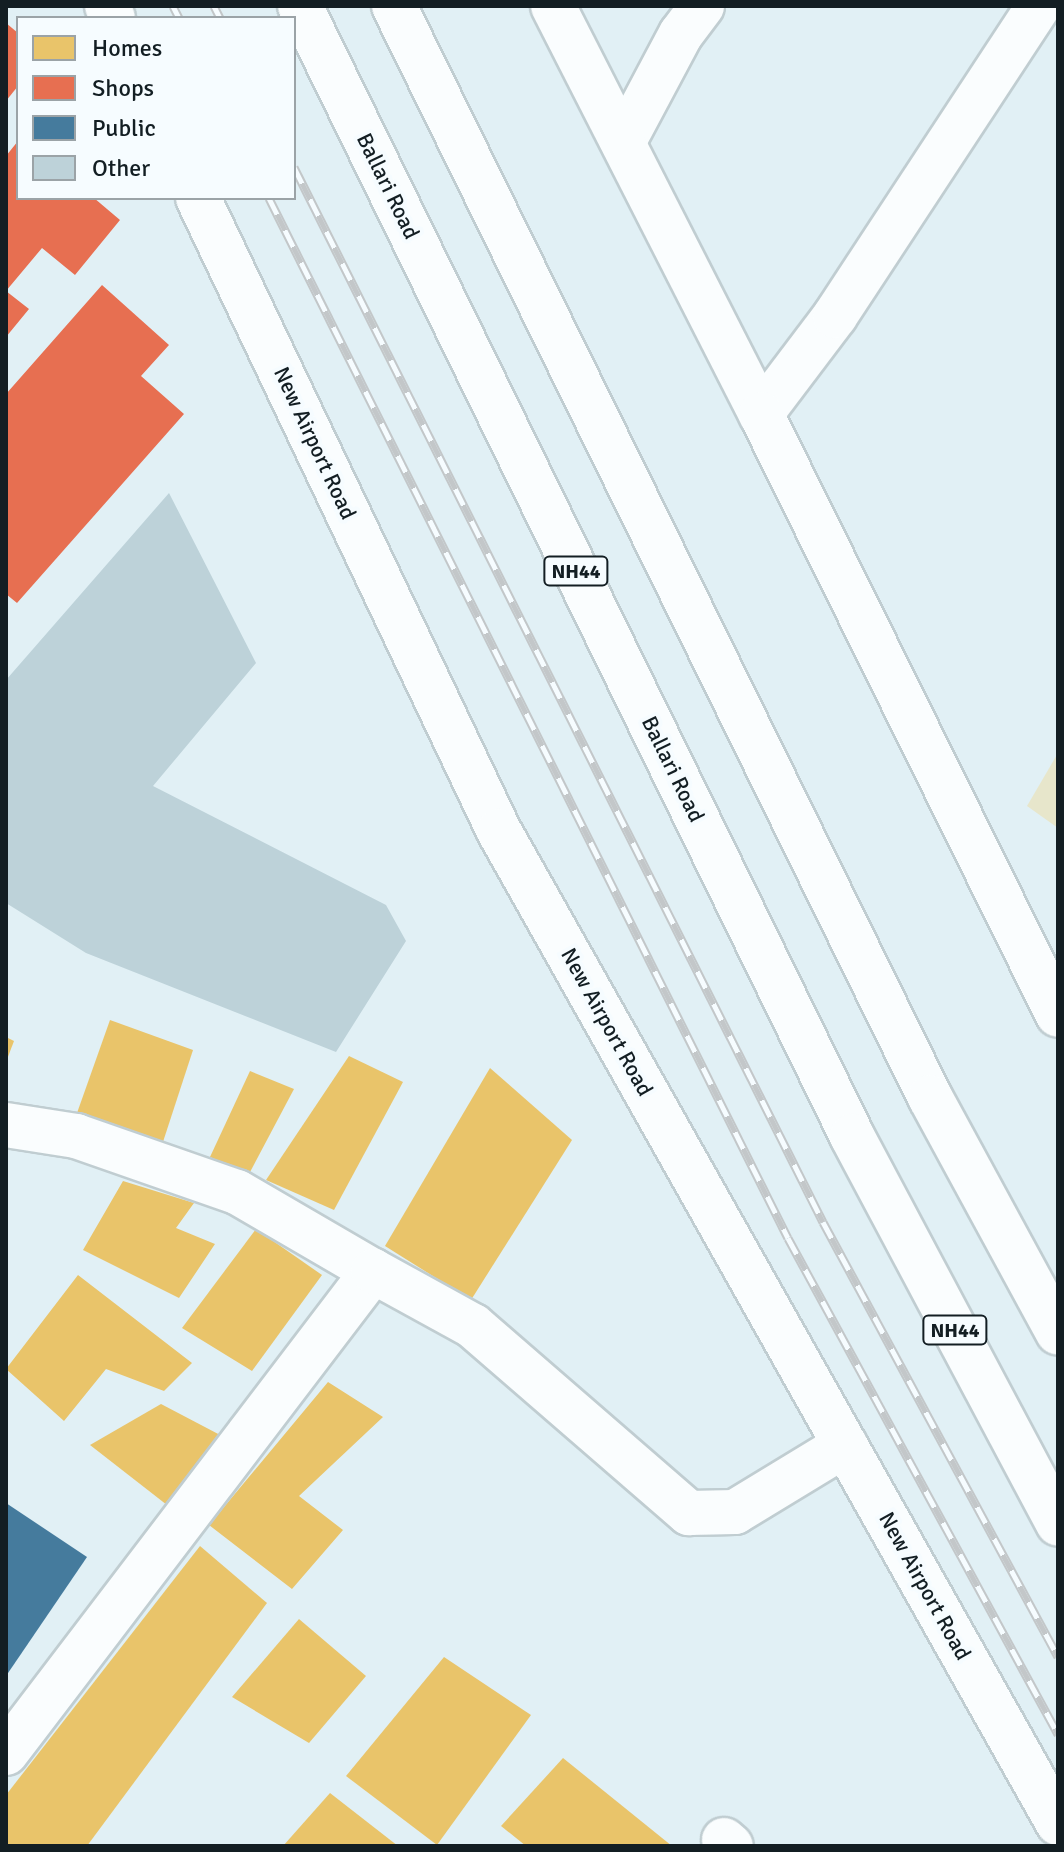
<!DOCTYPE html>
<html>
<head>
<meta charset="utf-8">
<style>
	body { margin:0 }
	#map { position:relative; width:1064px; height:1852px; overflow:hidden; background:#e1f0f5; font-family:Signika,sans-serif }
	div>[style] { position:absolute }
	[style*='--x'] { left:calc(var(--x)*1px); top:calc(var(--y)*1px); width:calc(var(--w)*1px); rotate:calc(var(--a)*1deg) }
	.green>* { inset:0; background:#e7e6cb }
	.homes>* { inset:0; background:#e9c46a }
	.shops>* { inset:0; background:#e76f51 }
	.public>* { inset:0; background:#457b9d }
	.building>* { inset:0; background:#bdd2d9 }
	.roads { filter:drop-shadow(2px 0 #c0cdd1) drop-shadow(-2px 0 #c0cdd1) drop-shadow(0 2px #c0cdd1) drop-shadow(0 -2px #c0cdd1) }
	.street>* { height:44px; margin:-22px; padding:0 22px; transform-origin:22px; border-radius:22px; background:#fafdfe }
	.secondary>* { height:44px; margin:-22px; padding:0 22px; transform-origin:22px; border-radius:22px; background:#fafdfe }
	.highway>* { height:44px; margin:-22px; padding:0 22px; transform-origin:22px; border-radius:22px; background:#fafdfe }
	.rail>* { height:9px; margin-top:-4.5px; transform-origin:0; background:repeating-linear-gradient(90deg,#f6fcff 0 18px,#c3c7c9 0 36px); box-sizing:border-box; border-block:2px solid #c3c7c9 }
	span { translate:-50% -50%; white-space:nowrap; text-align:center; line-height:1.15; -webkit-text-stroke:8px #f6fcff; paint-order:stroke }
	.shield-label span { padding:2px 6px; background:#f6fcff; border:2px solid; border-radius:6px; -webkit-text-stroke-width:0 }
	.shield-label { font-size:20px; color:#131e23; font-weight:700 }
	.street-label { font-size:22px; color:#131e23 }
	.frame { position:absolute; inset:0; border:8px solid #131e23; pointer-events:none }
	.legend { position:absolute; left:16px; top:16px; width:280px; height:184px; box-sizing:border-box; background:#f6fcff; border:2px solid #9ba3a7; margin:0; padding:10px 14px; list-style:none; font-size:24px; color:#131e23 }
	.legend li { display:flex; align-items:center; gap:16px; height:40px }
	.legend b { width:40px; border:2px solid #9ba3a7 }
</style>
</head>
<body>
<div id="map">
	<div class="green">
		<div style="clip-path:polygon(1058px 753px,1058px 828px,1027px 806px)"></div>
	</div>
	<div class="homes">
		<div style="clip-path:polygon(110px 1020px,193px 1050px,161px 1148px,77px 1113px)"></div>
		<div style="clip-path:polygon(6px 1037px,14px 1041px,6px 1062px)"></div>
		<div style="clip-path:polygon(349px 1056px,403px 1082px,334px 1210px,266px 1180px)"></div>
		<div style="clip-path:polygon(490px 1068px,572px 1140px,471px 1300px,385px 1246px)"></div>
		<div style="clip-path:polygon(250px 1071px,294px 1089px,249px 1174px,210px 1157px)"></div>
		<div style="clip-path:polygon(123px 1181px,194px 1203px,176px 1228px,215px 1244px,179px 1298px,83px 1250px)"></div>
		<div style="clip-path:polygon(256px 1229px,322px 1275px,252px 1371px,182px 1328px)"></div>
		<div style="clip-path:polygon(78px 1275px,192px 1363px,164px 1391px,106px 1369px,64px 1421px,6px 1369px)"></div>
		<div style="clip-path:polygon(328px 1382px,383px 1417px,299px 1496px,343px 1530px,292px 1589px,209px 1525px)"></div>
		<div style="clip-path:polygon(161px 1404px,222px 1436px,167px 1505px,90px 1445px)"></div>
		<div style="clip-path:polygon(200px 1546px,267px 1603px,87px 1846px,6px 1846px,6px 1795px)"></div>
		<div style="clip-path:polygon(299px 1619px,366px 1676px,309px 1743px,232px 1697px)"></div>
		<div style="clip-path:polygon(444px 1657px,531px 1715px,437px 1845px,346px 1776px)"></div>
		<div style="clip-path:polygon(563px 1758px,672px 1846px,526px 1846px,501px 1826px)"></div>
		<div style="clip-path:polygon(330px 1793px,398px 1846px,283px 1846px)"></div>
	</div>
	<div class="shops">
		<div style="clip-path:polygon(6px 23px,18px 33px,18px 86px,6px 101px)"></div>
		<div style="clip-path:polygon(18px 141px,18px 198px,94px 198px,120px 220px,75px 275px,42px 248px,6px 291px,29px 309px,6px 337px,6px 156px)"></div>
		<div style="clip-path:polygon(102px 285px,169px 345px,141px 376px,184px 414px,17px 603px,6px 594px,6px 394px)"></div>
	</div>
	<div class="public">
		<div style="clip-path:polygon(6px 1503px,87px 1557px,6px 1676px)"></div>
	</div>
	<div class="building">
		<div style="clip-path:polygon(169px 493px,256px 663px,153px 786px,386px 905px,406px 941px,336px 1052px,86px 953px,6px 903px,6px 680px)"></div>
	</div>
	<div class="roads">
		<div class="street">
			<div style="--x:624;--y:141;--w:121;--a:-62"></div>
			<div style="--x:681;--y:34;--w:35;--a:-53"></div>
			<div style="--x:761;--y:414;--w:123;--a:-52.9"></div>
			<div style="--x:835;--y:316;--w:371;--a:-56.7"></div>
			<div style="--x:6;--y:1125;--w:71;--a:8.9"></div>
			<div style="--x:76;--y:1136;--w:170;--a:19.2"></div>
			<div style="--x:237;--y:1192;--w:157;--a:30.2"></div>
			<div style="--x:6;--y:1753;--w:606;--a:-52.71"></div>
			<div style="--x:373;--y:1271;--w:114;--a:28.8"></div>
			<div style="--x:473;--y:1326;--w:286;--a:40.9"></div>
			<div style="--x:689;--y:1513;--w:46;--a:-1.2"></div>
			<div style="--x:735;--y:1512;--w:129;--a:-31.3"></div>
			<div style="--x:724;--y:1840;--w:9;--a:41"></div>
		</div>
		<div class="secondary">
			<div style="--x:107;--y:6;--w:13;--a:63"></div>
			<div style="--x:553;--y:6;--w:458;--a:63"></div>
			<div style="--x:761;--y:414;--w:670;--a:63.7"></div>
			<div style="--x:198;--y:198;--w:701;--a:64.57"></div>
			<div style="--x:499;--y:831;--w:1139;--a:60.6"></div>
		</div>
		<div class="highway">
			<div style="--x:300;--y:6;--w:1258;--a:63.96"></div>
			<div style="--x:852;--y:1136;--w:439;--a:62"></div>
			<div style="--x:394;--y:6;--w:1216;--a:63.84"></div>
			<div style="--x:930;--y:1097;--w:268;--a:61.5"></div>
		</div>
	</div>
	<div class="rail">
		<div style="--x:173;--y:6;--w:13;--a:63"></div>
		<div style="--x:214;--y:6;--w:13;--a:63"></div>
		<div style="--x:294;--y:167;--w:1180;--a:63.37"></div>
		<div style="--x:823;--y:1222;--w:494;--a:61.6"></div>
		<div style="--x:269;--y:198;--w:1162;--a:63.48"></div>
		<div style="--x:788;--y:1238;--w:565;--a:61.44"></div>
	</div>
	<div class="shield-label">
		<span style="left:576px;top:571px">NH44</span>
		<span style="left:955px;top:1330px">NH44</span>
	</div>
	<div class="street-label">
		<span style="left:388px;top:186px;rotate:64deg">Ballari Road</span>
		<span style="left:315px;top:443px;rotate:65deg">New Airport Road</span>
		<span style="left:673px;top:769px;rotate:64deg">Ballari Road</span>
		<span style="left:607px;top:1022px;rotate:61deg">New Airport Road</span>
		<span style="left:925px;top:1586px;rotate:61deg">New Airport Road</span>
	</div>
	<div class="frame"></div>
	<ul class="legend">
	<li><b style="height:22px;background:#e9c46a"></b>Homes</li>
	<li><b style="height:22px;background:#e76f51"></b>Shops</li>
	<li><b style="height:22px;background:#457b9d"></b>Public</li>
	<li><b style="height:22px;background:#bdd2d9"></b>Other</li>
	</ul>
</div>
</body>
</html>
